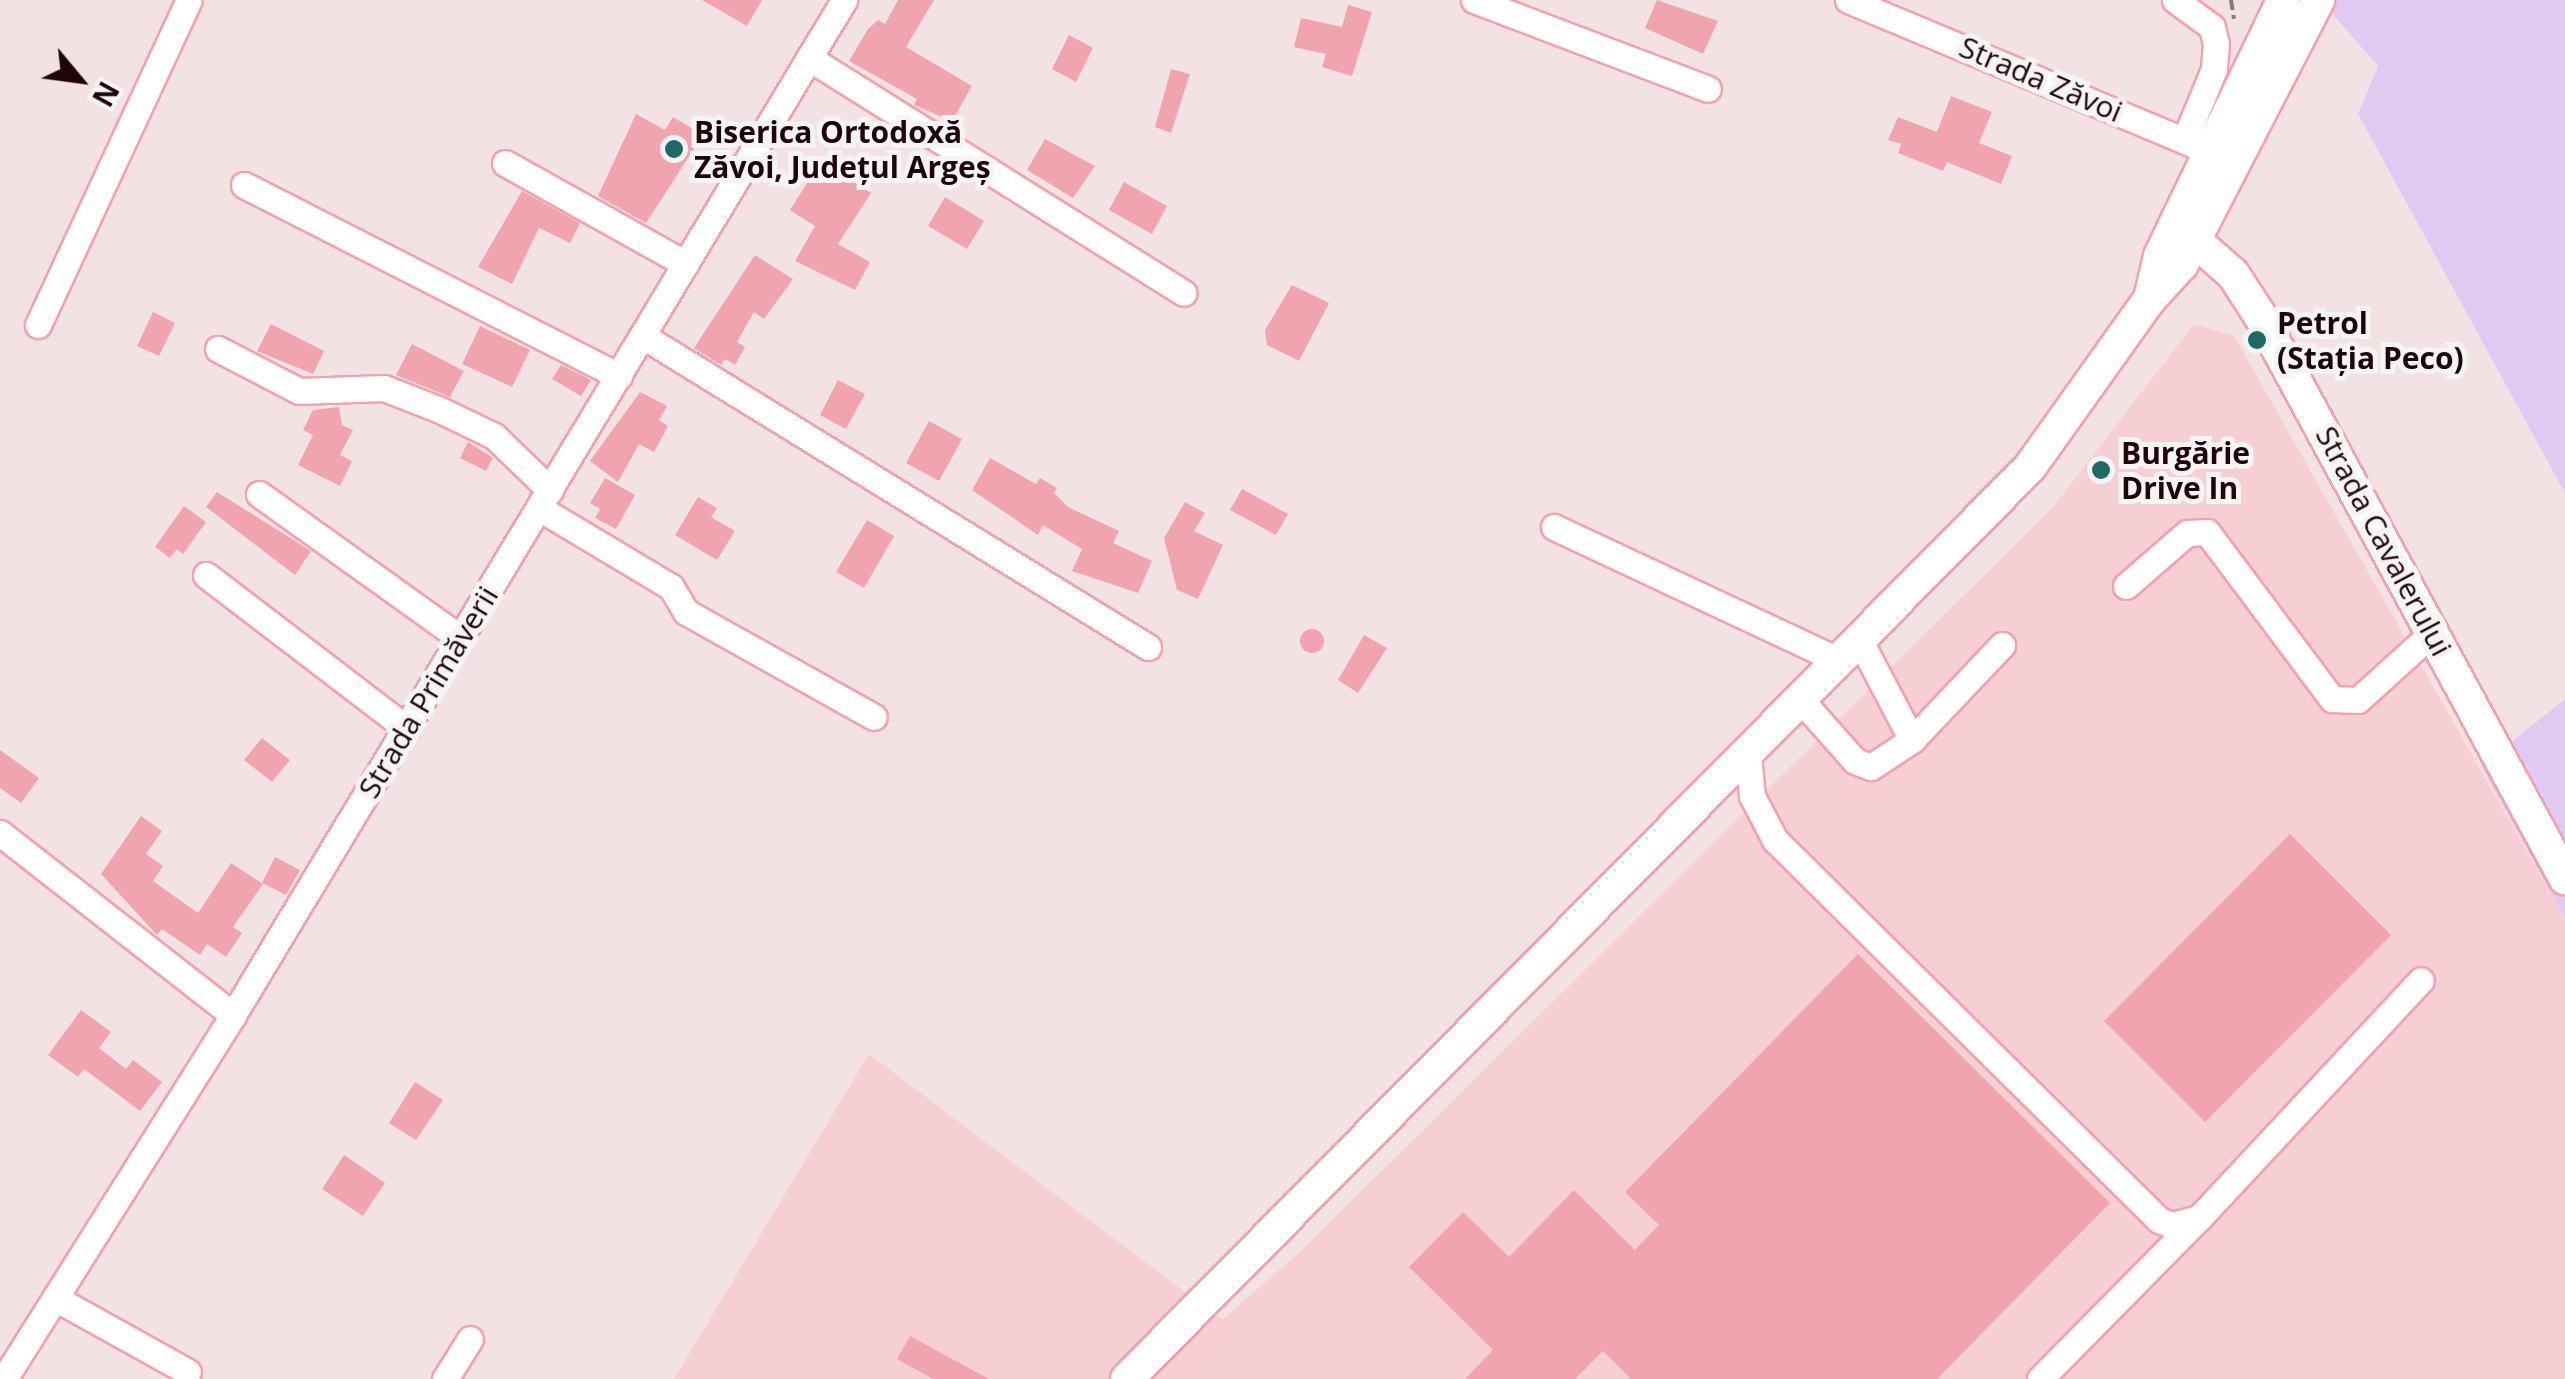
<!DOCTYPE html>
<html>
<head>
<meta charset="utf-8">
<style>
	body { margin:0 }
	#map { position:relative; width:2565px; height:1379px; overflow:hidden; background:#f3e2e4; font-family:"Open Sans",sans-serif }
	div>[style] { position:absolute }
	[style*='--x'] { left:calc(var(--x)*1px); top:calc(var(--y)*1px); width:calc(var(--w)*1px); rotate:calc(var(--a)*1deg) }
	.built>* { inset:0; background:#f6cfd4 }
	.green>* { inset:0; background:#e0caf2 }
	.building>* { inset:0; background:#f0a4af }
	.round { border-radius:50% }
	.path>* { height:4px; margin-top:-2px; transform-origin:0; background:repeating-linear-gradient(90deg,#8d777b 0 10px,transparent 0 15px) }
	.roads { filter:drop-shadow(2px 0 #f3a1ad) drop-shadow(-2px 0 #f3a1ad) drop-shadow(0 2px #f3a1ad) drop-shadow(0 -2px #f3a1ad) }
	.minor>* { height:25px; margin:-12.5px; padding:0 12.5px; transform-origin:12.5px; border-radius:12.5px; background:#fff }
	.major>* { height:32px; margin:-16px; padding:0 16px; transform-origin:16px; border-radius:16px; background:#fff }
	.dots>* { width:28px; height:28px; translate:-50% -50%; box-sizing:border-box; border:5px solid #f4f4f4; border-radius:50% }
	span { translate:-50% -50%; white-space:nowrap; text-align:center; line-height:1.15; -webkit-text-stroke:10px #f4f4f4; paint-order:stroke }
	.street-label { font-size:30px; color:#20050b }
	.poi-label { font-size:30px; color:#20050b; font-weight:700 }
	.left { translate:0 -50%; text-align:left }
	.north { position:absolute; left:30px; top:30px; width:100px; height:100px; -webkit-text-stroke:8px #f4f4f4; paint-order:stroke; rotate:119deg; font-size:28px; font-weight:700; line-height:40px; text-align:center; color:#20050b }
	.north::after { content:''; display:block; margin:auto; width:35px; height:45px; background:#20050b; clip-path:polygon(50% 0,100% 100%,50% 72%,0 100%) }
</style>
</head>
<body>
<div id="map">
	<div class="built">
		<div style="clip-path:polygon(2194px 324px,2234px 336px,2565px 919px,2565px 1379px,674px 1379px,869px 1054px,1222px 1320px,1301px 1251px,2054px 506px)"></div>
	</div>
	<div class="green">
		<div style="clip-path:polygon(2320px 0,2565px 0,2565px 493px,2358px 114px,2378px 66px)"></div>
		<div style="clip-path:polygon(2565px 699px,2565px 919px,2481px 766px)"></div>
	</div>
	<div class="building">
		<div style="clip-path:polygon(702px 0,762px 0,747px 26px)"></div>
		<div style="clip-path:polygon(898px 0,934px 0,906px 47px,972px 86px,952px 121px,914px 105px,917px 99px,849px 61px,868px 29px,878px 20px,885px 24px)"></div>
		<div style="clip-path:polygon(1657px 0,1718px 21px,1703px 54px,1645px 28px)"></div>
		<div style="clip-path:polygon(1348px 5px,1372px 12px,1352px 76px,1322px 67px,1326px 54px,1294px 47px,1301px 18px,1342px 27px)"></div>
		<div style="clip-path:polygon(1069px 35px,1093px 48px,1076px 82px,1052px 69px)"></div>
		<div style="clip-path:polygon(1171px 69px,1190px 74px,1171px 133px,1155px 127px)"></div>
		<div style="clip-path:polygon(1951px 96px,1992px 112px,1979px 143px,2012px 156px,2001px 184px,1947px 162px,1943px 171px,1898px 153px,1901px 144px,1888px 140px,1898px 117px,1937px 132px)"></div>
		<div style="clip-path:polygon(636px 114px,665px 130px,673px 117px,703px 135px,646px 223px,598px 196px)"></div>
		<div style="clip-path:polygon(1045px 139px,1095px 166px,1073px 198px,1027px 170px)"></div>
		<div style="clip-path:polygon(821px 161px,871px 193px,838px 244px,870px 262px,855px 290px,795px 261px,815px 226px,790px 210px)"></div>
		<div style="clip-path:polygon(1124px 182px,1167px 206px,1152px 234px,1109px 210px)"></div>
		<div style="clip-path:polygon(522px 191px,580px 223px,570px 243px,539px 228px,512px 284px,478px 267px)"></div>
		<div style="clip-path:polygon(945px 197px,984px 221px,967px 249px,928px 226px)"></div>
		<div style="clip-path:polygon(755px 255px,793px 279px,764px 319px,754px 312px,737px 342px,745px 347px,735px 365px,725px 359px,721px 365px,694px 348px)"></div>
		<div style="clip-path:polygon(1292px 285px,1329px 303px,1299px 361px,1267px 345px,1265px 330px)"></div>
		<div style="clip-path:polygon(153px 312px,175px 323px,159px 356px,137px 346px)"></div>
		<div style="clip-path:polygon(271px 324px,324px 351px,313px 374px,257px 351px)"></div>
		<div style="clip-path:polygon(480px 326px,530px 350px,512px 387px,462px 364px)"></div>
		<div style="clip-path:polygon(412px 344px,464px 371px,450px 397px,396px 375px)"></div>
		<div style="clip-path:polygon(561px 365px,591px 380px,581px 396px,552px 379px)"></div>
		<div style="clip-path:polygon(838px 380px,865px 394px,846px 429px,820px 415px)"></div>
		<div style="clip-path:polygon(640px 392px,667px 406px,659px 420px,668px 426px,654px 452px,639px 444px,618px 482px,590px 461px)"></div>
		<div style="clip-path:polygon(339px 407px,342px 425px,353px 430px,340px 455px,352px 461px,340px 486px,298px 465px,313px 435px,303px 430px,313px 410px)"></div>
		<div style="clip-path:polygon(929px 421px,962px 439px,939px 481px,906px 463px)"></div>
		<div style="clip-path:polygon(468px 442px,493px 458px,486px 471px,460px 458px)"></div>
		<div style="clip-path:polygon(990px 458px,1036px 484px,1040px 478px,1057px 488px,1054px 493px,1068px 507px,1119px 531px,1113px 543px,1152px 561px,1138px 593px,1072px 571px,1082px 549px,1043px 525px,1038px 535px,972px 490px)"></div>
		<div style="clip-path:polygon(605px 478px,635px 495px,616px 529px,595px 518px,600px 509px,590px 503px)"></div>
		<div style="clip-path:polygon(1242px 489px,1288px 514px,1276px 535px,1230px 510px)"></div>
		<div style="clip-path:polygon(217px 492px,311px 551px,295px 575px,206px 507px)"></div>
		<div style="clip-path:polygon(698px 497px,717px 508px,711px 517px,735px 531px,717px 560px,675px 535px)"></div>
		<div style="clip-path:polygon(1185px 502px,1205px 513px,1194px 531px,1223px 545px,1198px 599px,1177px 590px,1164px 538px)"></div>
		<div style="clip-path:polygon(184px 506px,206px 522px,183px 554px,177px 549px,170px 558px,155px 547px)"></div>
		<div style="clip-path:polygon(867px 520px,894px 536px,864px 588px,836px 572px)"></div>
		<div class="round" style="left:1300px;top:629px;width:24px;height:24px"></div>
		<div style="clip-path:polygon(1364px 635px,1387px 648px,1358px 693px,1338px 680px)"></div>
		<div style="clip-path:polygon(262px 738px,290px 760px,272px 782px,244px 760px)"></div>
		<div style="clip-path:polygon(0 750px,39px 778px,21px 803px,0 788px)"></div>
		<div style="clip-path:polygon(141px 816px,162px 831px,146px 854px,163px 866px,153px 881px,198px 913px,231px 863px,263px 884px,233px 927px,242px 933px,226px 957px,207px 944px,200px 955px,162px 929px,157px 935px,101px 874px)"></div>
		<div style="clip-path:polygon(2290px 834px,2391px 935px,2205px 1122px,2104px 1021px)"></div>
		<div style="clip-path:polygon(275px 857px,300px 870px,286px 895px,262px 883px)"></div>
		<div style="clip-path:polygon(1858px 954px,2110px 1203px,1937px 1379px,1631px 1379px,1603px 1351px,1575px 1379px,1465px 1379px,1493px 1350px,1409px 1267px,1463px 1212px,1509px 1257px,1574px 1190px,1635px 1250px,1659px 1225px,1625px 1192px)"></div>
		<div style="clip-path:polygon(81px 1010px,111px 1032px,99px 1048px,126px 1069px,133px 1060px,162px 1082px,140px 1111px,84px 1069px,78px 1077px,48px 1055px)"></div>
		<div style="clip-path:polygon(415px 1082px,443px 1100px,416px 1140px,389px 1123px)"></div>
		<div style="clip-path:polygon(344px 1155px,385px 1183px,363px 1216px,322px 1189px)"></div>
		<div style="clip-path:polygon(910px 1336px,989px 1379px,933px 1379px,897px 1359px)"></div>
	</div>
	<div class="path">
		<div style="--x:2231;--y:0;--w:19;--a:81"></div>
	</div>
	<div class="roads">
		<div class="minor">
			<div style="--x:1474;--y:0;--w:250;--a:20.8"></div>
			<div style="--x:1848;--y:0;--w:407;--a:22.7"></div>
			<div style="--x:2175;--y:0;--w:46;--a:36.1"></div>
			<div style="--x:2212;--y:27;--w:17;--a:77"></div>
			<div style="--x:2216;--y:44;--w:25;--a:95"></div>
			<div style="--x:2214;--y:69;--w:76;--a:112.5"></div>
			<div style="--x:809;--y:58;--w:442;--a:32.1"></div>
			<div style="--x:505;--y:163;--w:207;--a:29.2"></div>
			<div style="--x:244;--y:185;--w:421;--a:27"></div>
			<div style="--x:38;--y:325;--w:358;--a:-65.1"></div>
			<div style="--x:643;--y:336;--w:593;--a:31.63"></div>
			<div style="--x:218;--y:349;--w:91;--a:27.4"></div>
			<div style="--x:299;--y:391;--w:85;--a:-2"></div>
			<div style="--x:384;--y:388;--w:58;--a:21.3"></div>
			<div style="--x:438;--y:409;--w:62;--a:25.7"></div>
			<div style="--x:494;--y:436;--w:78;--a:44"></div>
			<div style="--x:259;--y:494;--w:247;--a:35.6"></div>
			<div style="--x:539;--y:508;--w:154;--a:30.9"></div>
			<div style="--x:671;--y:587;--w:29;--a:59"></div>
			<div style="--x:686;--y:612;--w:215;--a:29.2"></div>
			<div style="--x:1554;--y:527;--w:316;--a:25.1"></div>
			<div style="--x:206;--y:575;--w:252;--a:37.4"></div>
			<div style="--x:2126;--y:586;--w:81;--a:-41"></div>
			<div style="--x:2187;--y:533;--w:20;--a:-3"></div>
			<div style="--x:2207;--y:532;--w:209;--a:53.2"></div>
			<div style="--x:2332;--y:699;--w:26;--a:2"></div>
			<div style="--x:2358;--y:700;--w:101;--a:-42.2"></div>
			<div style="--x:1860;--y:641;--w:112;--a:62.3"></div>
			<div style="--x:1801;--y:700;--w:81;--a:48.5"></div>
			<div style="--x:1855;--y:761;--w:17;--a:21"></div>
			<div style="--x:1871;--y:767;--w:49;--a:-33.4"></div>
			<div style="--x:1912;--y:740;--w:131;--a:-46.5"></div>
			<div style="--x:1748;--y:754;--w:42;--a:84.6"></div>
			<div style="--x:1752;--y:796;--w:50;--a:62.4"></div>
			<div style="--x:1775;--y:840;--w:540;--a:44.7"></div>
			<div style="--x:2159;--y:1220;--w:14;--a:21"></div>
			<div style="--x:2172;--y:1225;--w:28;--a:-15"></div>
			<div style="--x:2199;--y:1218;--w:325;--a:-47"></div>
			<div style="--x:0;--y:833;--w:296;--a:38"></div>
			<div style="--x:55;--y:1298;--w:152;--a:29.1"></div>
			<div style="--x:4;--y:1379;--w:430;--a:-57.8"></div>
			<div style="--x:233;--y:1015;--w:1185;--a:-58.95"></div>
			<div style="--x:445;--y:1379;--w:47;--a:-58"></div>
			<div style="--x:2040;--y:1379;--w:226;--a:-45.4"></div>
		</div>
		<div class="major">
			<div style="--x:2176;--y:224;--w:76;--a:41.3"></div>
			<div style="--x:2233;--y:274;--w:48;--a:57"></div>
			<div style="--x:2259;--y:314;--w:642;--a:61.52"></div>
			<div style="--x:2150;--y:299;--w:44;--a:-76.9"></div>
			<div style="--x:2160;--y:256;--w:284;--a:-64.3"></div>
			<div style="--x:1127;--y:1379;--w:1283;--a:-45.28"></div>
			<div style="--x:2030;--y:467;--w:206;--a:-54.5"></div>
			<div style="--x:2150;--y:299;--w:47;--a:-47.6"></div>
			<div style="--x:2182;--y:264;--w:297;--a:-62.7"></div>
		</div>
	</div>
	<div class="dots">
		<div style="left:674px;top:149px;background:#1d6964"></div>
		<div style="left:2257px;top:340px;background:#1d6964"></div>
		<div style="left:2101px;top:470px;background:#1d6964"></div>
	</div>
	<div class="street-label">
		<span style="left:2041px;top:79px;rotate:23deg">Strada Zăvoi</span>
		<span style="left:2384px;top:541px;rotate:62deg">Strada Cavalerului</span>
		<span style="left:428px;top:692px;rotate:-59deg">Strada Primăverii</span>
	</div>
	<div class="poi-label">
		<span class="left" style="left:694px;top:149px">Biserica Ortodoxă<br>Zăvoi, Județul Argeș</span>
		<span class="left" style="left:2277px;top:340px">Petrol<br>(Stația Peco)</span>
		<span class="left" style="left:2121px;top:470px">Burgărie<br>Drive In</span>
	</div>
	<div class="north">N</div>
</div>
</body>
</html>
